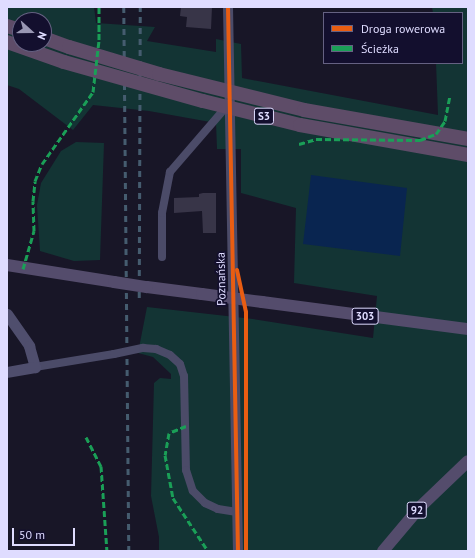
<!DOCTYPE html>
<html>
<head>
<meta charset="utf-8">
<style>
	body { margin:0 }
	#map { position:relative; width:475px; height:558px; overflow:hidden; background:#181627; font-family:"PT Sans",sans-serif }
	div>[style] { position:absolute }
	[style*='--x'] { left:calc(var(--x)*1px); top:calc(var(--y)*1px); width:calc(var(--w)*1px); rotate:calc(var(--a)*1deg) }
	.green>* { inset:0; background:#133434 }
	.water>* { inset:0; background:#092550 }
	.building>* { inset:0; background:#383548 }
	.minor>* { height:8px; margin:-4px; padding:0 4px; transform-origin:4px; border-radius:4px; background:#4b4b68 }
	.tertiary>* { height:10px; margin:-5px; padding:0 5px; transform-origin:5px; border-radius:5px; background:#4b4b68 }
	.secondary>* { height:11px; margin:-5.5px; padding:0 5.5px; transform-origin:5.5px; border-radius:5.5px; background:#4f4e6d }
	.primary>* { height:12px; margin:-6px; padding:0 6px; transform-origin:6px; border-radius:6px; background:#544c6c }
	.motorway>* { height:14px; margin:-7px; padding:0 7px; transform-origin:7px; border-radius:7px; background:#5e4c68 }
	.rail>* { height:2.5px; margin-top:-1.25px; transform-origin:0; background:repeating-linear-gradient(90deg,#455c6f 0 6px,transparent 0 11px) }
	.minor-bridge>* { height:8px; margin:-4px; padding:0 4px; transform-origin:4px; border-radius:4px; background:#4b4b68 }
	.primary-bridge>* { height:12px; margin:-6px; padding:0 6px; transform-origin:6px; border-radius:6px; background:#544c6c }
	.motorway-bridge>* { height:14px; margin:-7px; padding:0 7px; transform-origin:7px; border-radius:7px; background:#5e4c68 }
	.quiet>* { height:3px; margin-top:-1.5px; transform-origin:0; background:repeating-linear-gradient(90deg,#1a9f57 0 6px,transparent 0 9px) }
	.cycleway>* { height:4px; margin:-2px; padding:0 2px; transform-origin:2px; border-radius:2px; background:#e95d12 }
	span { translate:-50% -50%; white-space:nowrap; text-align:center; line-height:1.15; -webkit-text-stroke:3.5px #130f2e; paint-order:stroke }
	.shield-label span { padding:1px 3px; background:#130f2e; border:1px solid; border-radius:3px; -webkit-text-stroke-width:0 }
	.shield-label { font-size:11px; color:#dfdcff; font-weight:700 }
	.street-label { font-size:12px; color:#dfdcff }
	.frame { position:absolute; inset:0; border:8px solid #dfdcff; pointer-events:none }
	.legend { position:absolute; left:323px; top:12px; width:140px; height:52px; box-sizing:border-box; background:#130f2e; border:1px solid #656182; margin:0; padding:5px 7px; list-style:none; font-size:12px; color:#dfdcff }
	.legend li { display:flex; align-items:center; gap:8px; height:20px }
	.legend b { width:20px; border:1px solid #656182 }
	.north { position:absolute; left:12px; top:12px; width:40px; height:40px; box-sizing:border-box; background:#130f2e; border:1px solid #656182; border-radius:50%; rotate:111deg; font-size:11px; font-weight:700; line-height:16px; text-align:center; color:#dfdcff }
	.north::after { content:''; display:block; margin:auto; width:14px; height:18px; background:#9997b3; clip-path:polygon(50% 0,100% 100%,50% 72%,0 100%) }
	.scale { position:absolute; left:12px; top:528px; width:63px; height:18px; box-sizing:border-box; border:2px solid #dfdcff; border-top:0; padding-left:5px; font-size:12px; line-height:14px; white-space:nowrap; color:#dfdcff; -webkit-text-stroke:3px #130f2e; paint-order:stroke }
</style>
</head>
<body>
<div id="map">
	<div class="green">
		<div style="clip-path:polygon(evenodd,7px 7px,94px 7px,96px 23px,155px 27px,147px 41px,216px 52px,216px 39px,241px 44px,242px 78px,438px 115px,436px 63px,462px 63px,462px 13px,433px 13px,432px 7px,468px 7px,468px 551px,159px 551px,159px 537px,151px 496px,154px 383px,160px 378px,171px 379px,171px 374px,153px 357px,138px 353px,147px 307px,253px 319px,373px 338px,377px 296px,294px 283px,296px 208px,241px 193px,241px 149px,217px 149px,216px 123px,149px 111px,93px 105px,73px 130px,19px 89px,7px 85px,7px 7px,20px 20px,44px 20px,44px 44px,20px 44px,20px 20px)"></div>
		<div style="clip-path:polygon(76px 142px,104px 143px,100px 260px,74px 261px,40px 251px,37px 205px,41px 183px,61px 151px)"></div>
	</div>
	<div class="water">
		<div style="clip-path:polygon(311px 175px,407px 188px,400px 256px,303px 244px)"></div>
	</div>
	<div class="building">
		<div style="clip-path:polygon(181px 7px,212px 7px,211px 29px,186px 27px,187px 17px,180px 16px)"></div>
		<div style="clip-path:polygon(203px 193px,216px 193px,216px 233px,203px 233px,202px 211px,174px 213px,174px 198px,199px 197px,199px 194px)"></div>
	</div>
	<div class="minor">
		<div style="--x:162;--y:257;--w:44;--a:-90"></div>
		<div style="--x:162;--y:213;--w:42;--a:-79"></div>
		<div style="--x:170;--y:172;--w:87;--a:-49.2"></div>
		<div style="--x:156;--y:349;--w:15;--a:23"></div>
		<div style="--x:170;--y:355;--w:13;--a:42"></div>
		<div style="--x:180;--y:364;--w:13;--a:72"></div>
		<div style="--x:184;--y:376;--w:94;--a:88.8"></div>
		<div style="--x:186;--y:470;--w:22;--a:72"></div>
		<div style="--x:193;--y:491;--w:17;--a:45"></div>
		<div style="--x:205;--y:503;--w:14;--a:25"></div>
		<div style="--x:218;--y:509;--w:19;--a:9"></div>
		<div style="--x:35;--y:367;--w:80;--a:-9.3"></div>
	</div>
	<div class="tertiary">
		<div style="--x:228;--y:7;--w:544;--a:88.95"></div>
	</div>
	<div class="secondary">
		<div style="--x:7;--y:314;--w:39;--a:55"></div>
		<div style="--x:29;--y:346;--w:22;--a:74"></div>
		<div style="--x:35;--y:367;--w:28;--a:170"></div>
	</div>
	<div class="primary">
		<div style="--x:7;--y:265;--w:108;--a:9"></div>
		<div style="--x:147;--y:287;--w:55;--a:7.3"></div>
		<div style="--x:262;--y:302;--w:208;--a:7.5"></div>
		<div style="--x:383;--y:551;--w:57;--a:-49.9"></div>
		<div style="--x:420;--y:507;--w:66;--a:-43.8"></div>
	</div>
	<div class="motorway">
		<div style="--x:7;--y:26;--w:14;--a:17"></div>
		<div style="--x:44;--y:38;--w:27;--a:20"></div>
		<div style="--x:7;--y:42;--w:60;--a:19.3"></div>
	</div>
	<div class="rail">
		<div style="--x:124;--y:7;--w:544;--a:89.47"></div>
		<div style="--x:139;--y:298;--w:291;--a:-89.8"></div>
	</div>
	<div class="minor-bridge">
		<div style="--x:114;--y:354;--w:30;--a:-12"></div>
		<div style="--x:143;--y:348;--w:13;--a:4"></div>
	</div>
	<div class="primary-bridge">
		<div style="--x:114;--y:282;--w:33;--a:9"></div>
		<div style="--x:202;--y:294;--w:61;--a:7.6"></div>
	</div>
	<div class="motorway-bridge">
		<div style="--x:69;--y:47;--w:94;--a:16.7"></div>
		<div style="--x:159;--y:74;--w:149;--a:13.9"></div>
		<div style="--x:304;--y:110;--w:167;--a:10"></div>
		<div style="--x:64;--y:62;--w:144;--a:15.7"></div>
		<div style="--x:203;--y:101;--w:100;--a:13.9"></div>
		<div style="--x:300;--y:125;--w:171;--a:10.1"></div>
	</div>
	<div class="quiet">
		<div style="--x:299;--y:144;--w:18;--a:-16"></div>
		<div style="--x:316;--y:139;--w:104;--a:0.6"></div>
		<div style="--x:420;--y:140;--w:17;--a:-21"></div>
		<div style="--x:436;--y:134;--w:16;--a:-55"></div>
		<div style="--x:445;--y:121;--w:26;--a:-79"></div>
		<div style="--x:23;--y:269;--w:40;--a:-74"></div>
		<div style="--x:34;--y:231;--w:30;--a:-92"></div>
		<div style="--x:33;--y:201;--w:20;--a:-84"></div>
		<div style="--x:35;--y:181;--w:18;--a:-68"></div>
		<div style="--x:42;--y:164;--w:88;--a:-54.7"></div>
		<div style="--x:93;--y:92;--w:52;--a:-83.4"></div>
		<div style="--x:99;--y:40;--w:33;--a:-90"></div>
		<div style="--x:186;--y:426;--w:18;--a:158"></div>
		<div style="--x:169;--y:433;--w:22;--a:100"></div>
		<div style="--x:165;--y:455;--w:44;--a:79.5"></div>
		<div style="--x:173;--y:498;--w:64;--a:56.6"></div>
		<div style="--x:86;--y:437;--w:33;--a:63"></div>
		<div style="--x:101;--y:466;--w:85;--a:86"></div>
	</div>
	<div class="cycleway">
		<div style="--x:228;--y:7;--w:544;--a:88.95"></div>
		<div style="--x:237;--y:270;--w:43;--a:77.9"></div>
		<div style="--x:246;--y:312;--w:239;--a:90"></div>
	</div>
	<div class="shield-label">
		<span style="left:264px;top:116px">S3</span>
		<span style="left:365px;top:316px">303</span>
		<span style="left:417px;top:510px">92</span>
	</div>
	<div class="street-label">
		<span style="left:221px;top:279px;rotate:-91deg">Poznańska</span>
	</div>
	<div class="frame"></div>
	<ul class="legend">
	<li><b style="height:5px;background:#e95d12"></b>Droga rowerowa</li>
	<li><b style="height:5px;background:#1a9f57"></b>Ścieżka</li>
	</ul>
	<div class="north">N</div>
	<div class="scale">50 m</div>
</div>
</body>
</html>
